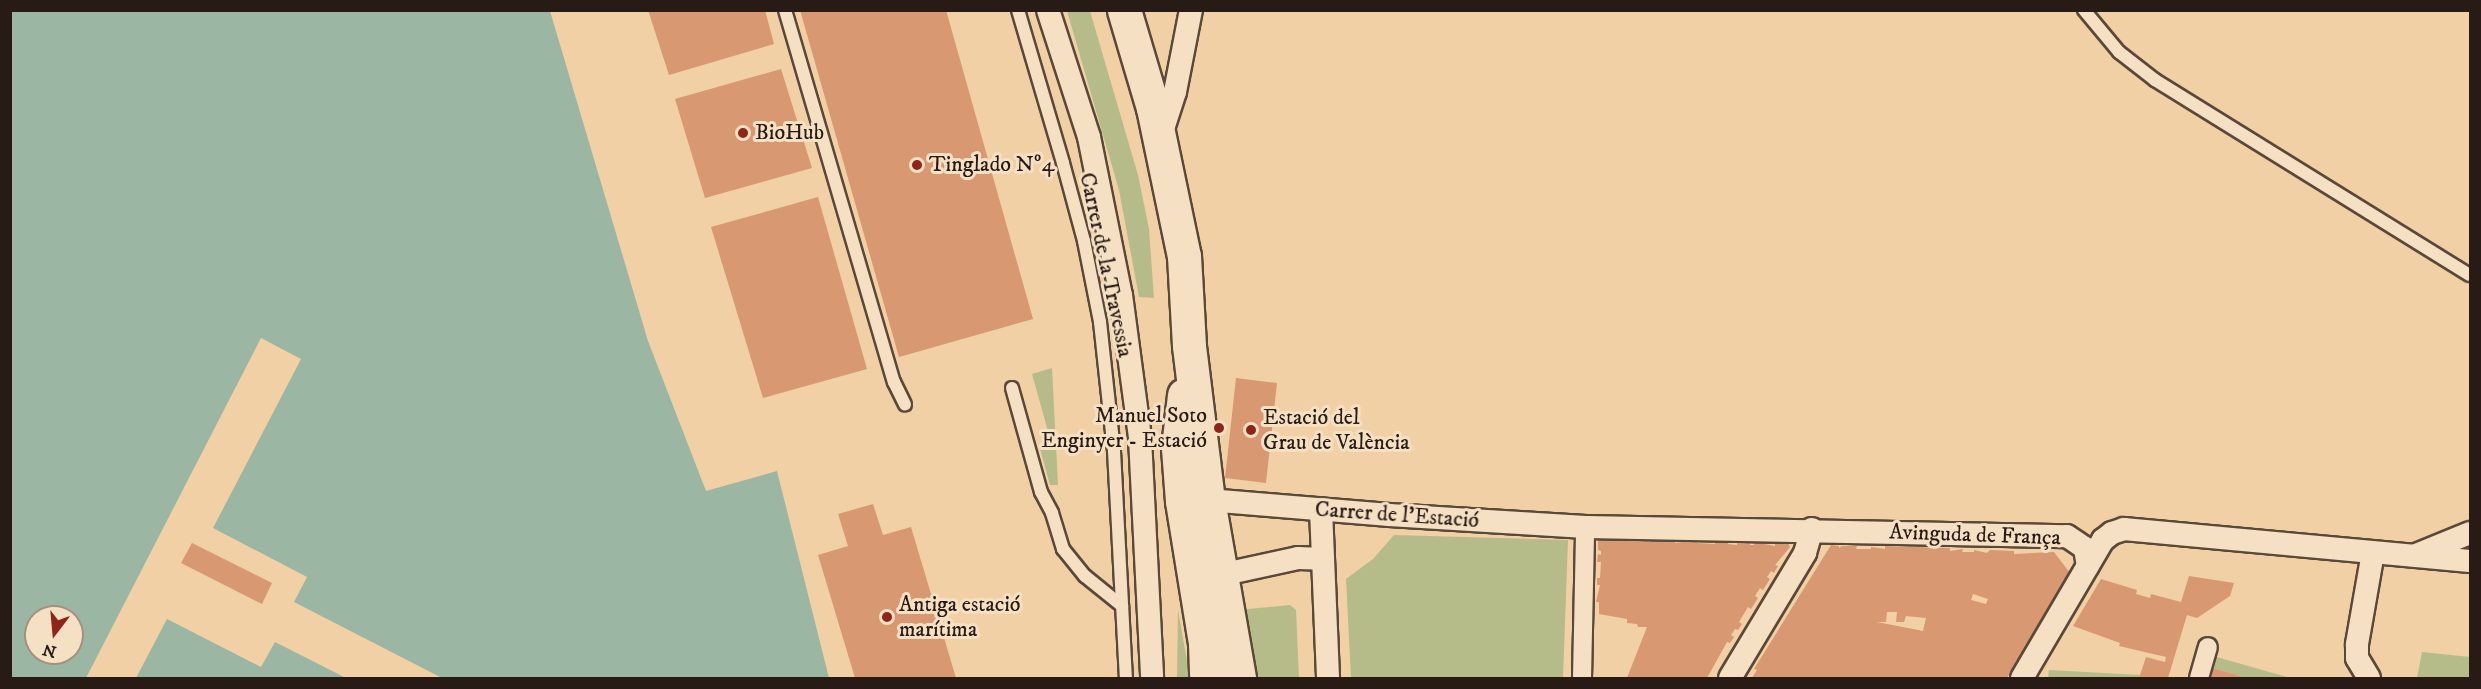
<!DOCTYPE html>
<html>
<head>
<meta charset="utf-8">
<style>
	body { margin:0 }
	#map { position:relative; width:2481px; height:689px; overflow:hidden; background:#f0d0a4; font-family:"IM FELL DW Pica",serif }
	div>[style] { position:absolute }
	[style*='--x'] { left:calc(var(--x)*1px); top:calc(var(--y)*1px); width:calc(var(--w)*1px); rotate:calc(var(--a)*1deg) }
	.green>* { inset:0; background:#b5bc8a }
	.water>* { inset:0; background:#9bb7a3 }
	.building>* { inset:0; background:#d89871 }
	.roads { filter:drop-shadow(2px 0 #5a4839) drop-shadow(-2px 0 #5a4839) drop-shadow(0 2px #5a4839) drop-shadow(0 -2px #5a4839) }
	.service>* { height:12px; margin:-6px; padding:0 6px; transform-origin:6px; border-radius:6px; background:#f5e0c4 }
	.pedestrian>* { height:18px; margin:-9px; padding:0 9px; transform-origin:9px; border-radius:9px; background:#f5e0c4 }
	.minor>* { height:22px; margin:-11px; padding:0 11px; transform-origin:11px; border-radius:11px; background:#f5e0c4 }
	.secondary>* { height:33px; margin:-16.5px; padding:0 16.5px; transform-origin:16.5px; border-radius:16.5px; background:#f5e0c4 }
	.dots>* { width:16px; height:16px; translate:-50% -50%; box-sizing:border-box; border:3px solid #f5e0c4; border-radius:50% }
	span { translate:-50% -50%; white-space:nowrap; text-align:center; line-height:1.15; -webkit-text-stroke:6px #f5e0c4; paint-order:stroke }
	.poi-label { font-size:22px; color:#281b15 }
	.left { translate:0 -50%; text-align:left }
	.right { translate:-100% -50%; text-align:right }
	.street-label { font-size:22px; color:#281b15 }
	.frame { position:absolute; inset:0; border:12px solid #281b15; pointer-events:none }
	.north { position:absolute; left:24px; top:605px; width:60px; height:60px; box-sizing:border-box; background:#f5e0c4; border:2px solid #a3917e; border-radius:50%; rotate:196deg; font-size:16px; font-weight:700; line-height:24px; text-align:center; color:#281b15 }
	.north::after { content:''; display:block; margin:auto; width:21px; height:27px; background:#8f2418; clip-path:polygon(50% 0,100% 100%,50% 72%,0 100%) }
</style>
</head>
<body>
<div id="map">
	<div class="green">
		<div style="clip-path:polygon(1067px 11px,1090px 11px,1138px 175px,1149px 229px,1154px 298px,1139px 297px,1119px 190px)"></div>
		<div style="clip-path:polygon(1052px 368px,1058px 485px,1050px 485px,1039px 445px,1051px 442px,1032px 374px)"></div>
		<div style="clip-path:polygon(1394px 535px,1568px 540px,1563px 678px,1351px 678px,1346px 579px,1373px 559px)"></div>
		<div style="clip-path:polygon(1290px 605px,1296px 610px,1299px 678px,1255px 678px,1244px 613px,1248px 609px)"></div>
		<div style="clip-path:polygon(1178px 610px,1190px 678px,1177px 678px)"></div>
		<div style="clip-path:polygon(2422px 652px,2470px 657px,2470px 678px,2417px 678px)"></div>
		<div style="clip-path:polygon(2213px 656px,2291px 678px,2240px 678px,2241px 676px,2209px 667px)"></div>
		<div style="clip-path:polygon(2049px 670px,2140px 675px,2139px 678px,2048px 678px)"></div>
	</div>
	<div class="water">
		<div style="clip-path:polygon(evenodd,10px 11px,550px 11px,648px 341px,706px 491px,777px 471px,829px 678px,442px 678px,294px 602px,307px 577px,213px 528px,301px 359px,261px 338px,86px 678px,11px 678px,10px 11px,36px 617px,72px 617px,72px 653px,36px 653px,36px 617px)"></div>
		<div style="clip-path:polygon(167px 619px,261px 667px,275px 642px,346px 678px,136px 678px)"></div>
	</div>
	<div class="building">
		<div style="clip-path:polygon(648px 10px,765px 10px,774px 44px,669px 75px)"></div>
		<div style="clip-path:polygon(800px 10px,946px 10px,1033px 319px,899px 357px)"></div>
		<div style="clip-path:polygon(781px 69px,812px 168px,705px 198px,675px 99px)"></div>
		<div style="clip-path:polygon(818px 197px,867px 369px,763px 398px,711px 227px)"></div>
		<div style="clip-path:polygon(1236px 378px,1277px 383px,1266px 483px,1225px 478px)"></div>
		<div style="clip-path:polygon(873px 504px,883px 535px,911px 527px,956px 678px,855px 678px,818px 555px,848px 546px,838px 514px)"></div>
		<div style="clip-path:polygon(1598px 537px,1612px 537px,1611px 540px,1615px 541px,1615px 538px,1639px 541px,1639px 538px,1649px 542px,1650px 539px,1667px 542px,1667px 539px,1675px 540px,1675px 543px,1697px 540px,1697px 543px,1715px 544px,1715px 541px,1728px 541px,1728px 544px,1737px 545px,1737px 542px,1750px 542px,1750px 545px,1754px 545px,1754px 542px,1775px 546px,1775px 543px,1788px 543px,1790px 547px,1775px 565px,1778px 566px,1774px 573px,1771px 571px,1767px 577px,1770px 579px,1763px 590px,1760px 588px,1755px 596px,1758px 598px,1751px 609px,1748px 607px,1739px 622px,1742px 624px,1738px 630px,1735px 629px,1731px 635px,1734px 637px,1730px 643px,1727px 642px,1707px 678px,1627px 678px,1647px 627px,1638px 627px,1637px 624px,1627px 623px,1627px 619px,1599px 614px,1599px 602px,1596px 602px,1600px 585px,1597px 585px,1597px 578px,1600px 578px,1601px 562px,1597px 562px,1598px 554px,1601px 555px,1601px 551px,1598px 550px)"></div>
		<div style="clip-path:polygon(192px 543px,272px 583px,262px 604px,181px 563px)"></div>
		<div style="clip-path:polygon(evenodd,1831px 545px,1839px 546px,1839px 548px,1842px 546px,1857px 546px,1856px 549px,1871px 549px,1871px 547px,1885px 549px,1885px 546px,1950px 548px,1950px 551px,1963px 549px,1962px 552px,1974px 552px,1974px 550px,1987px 553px,1990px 550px,2014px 551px,2014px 554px,2054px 552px,2070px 573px,2069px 578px,2029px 642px,2021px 660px,2017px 660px,2007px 678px,1752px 678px,1757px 670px,1754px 669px,1831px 545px,1973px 594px,1988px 599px,1986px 604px,1971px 600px,1973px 594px,1831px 545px,1887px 612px,1897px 612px,1896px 622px,1904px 622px,1906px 616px,1926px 618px,1923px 631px,1877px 622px,1886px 622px,1887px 612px)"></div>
		<div style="clip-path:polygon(2189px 576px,2234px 583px,2230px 596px,2197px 618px,2187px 615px,2168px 678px,2139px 678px,2146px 657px,2165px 662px,2166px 657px,2119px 646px,2120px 643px,2073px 626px,2101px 579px,2137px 590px,2136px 594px,2150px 598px,2151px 594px,2181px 602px)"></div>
		<div style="clip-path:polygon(2209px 667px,2241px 676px,2240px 678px,2206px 678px)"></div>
	</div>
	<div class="roads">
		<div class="service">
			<div style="--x:785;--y:10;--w:388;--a:73.7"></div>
			<div style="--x:894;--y:382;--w:25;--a:64"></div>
			<div style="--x:1018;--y:10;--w:159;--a:73.6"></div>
			<div style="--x:1063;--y:163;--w:81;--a:74.9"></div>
			<div style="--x:1084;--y:241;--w:83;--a:78.8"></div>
			<div style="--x:1100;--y:322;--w:130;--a:83.8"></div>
			<div style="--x:1114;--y:451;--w:227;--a:87"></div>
			<div style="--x:2084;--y:10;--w:55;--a:50.2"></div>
			<div style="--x:2119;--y:52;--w:46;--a:37.9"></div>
			<div style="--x:2155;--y:80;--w:370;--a:31.8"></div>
			<div style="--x:1012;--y:388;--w:108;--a:74.4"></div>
			<div style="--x:1041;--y:492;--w:24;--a:62"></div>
			<div style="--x:1052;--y:513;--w:38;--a:73"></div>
			<div style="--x:1063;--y:549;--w:35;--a:51"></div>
			<div style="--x:1085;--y:576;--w:48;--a:39"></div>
		</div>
		<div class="pedestrian">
			<div style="--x:1582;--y:678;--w:144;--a:-88.8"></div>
			<div style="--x:2199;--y:678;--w:32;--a:-74"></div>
		</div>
		<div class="minor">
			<div style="--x:1048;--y:10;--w:133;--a:72.1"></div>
			<div style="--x:1089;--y:137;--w:161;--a:78.6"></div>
			<div style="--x:1121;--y:295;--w:144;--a:82.4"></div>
			<div style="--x:1140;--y:438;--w:240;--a:87.1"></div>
			<div style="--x:1161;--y:135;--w:45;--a:-72"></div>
			<div style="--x:1175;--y:92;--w:84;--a:-79"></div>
			<div style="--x:1208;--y:500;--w:182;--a:4.7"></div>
			<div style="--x:1389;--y:515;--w:197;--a:3.5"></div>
			<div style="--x:1586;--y:527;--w:481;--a:1.1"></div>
			<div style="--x:2067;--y:536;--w:22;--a:34"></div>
			<div style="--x:2085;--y:548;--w:18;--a:81"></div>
			<div style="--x:1321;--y:510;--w:168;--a:87.6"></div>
			<div style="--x:2416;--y:555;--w:58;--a:-22.2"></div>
			<div style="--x:1220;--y:575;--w:80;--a:-12.3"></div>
			<div style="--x:1298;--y:558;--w:25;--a:2"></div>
			<div style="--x:1730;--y:678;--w:146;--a:-59"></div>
			<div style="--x:1805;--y:553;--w:25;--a:-74"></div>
			<div style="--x:2022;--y:678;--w:160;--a:-59.6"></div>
			<div style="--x:2103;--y:540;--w:11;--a:-38"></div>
			<div style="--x:2112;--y:533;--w:13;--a:-18"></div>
			<div style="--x:2124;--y:529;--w:347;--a:5.3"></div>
			<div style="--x:2369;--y:678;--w:23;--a:-121"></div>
			<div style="--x:2357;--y:658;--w:14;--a:-90"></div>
			<div style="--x:2357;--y:644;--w:93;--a:-80.1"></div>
		</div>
		<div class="secondary">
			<div style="--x:1124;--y:10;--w:102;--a:73.5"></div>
			<div style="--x:1153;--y:108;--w:151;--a:78.2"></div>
			<div style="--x:1184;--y:256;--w:90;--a:86.8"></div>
			<div style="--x:1189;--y:346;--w:155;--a:83"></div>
			<div style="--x:1208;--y:500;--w:181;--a:80.1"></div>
			<div style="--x:1184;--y:395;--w:53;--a:96.5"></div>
			<div style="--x:1178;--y:448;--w:53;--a:85.7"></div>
			<div style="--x:1182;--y:501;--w:144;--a:80.8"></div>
			<div style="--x:1205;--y:643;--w:35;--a:88"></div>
		</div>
	</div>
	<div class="dots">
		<div style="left:743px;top:133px;background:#8f2418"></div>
		<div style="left:917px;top:165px;background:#8f2418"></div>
		<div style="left:1219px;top:428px;background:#8f2418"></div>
		<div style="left:1251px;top:430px;background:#8f2418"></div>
		<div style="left:887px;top:617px;background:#8f2418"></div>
	</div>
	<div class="poi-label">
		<span class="left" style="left:755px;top:133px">BioHub</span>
		<span class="left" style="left:929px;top:165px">Tinglado Nº4</span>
		<span class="right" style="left:1207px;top:428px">Manuel Soto<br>Enginyer - Estació</span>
		<span class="left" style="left:1263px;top:430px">Estació del<br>Grau de València</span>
		<span class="left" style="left:899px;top:617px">Antiga estació<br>marítima</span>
	</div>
	<div class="street-label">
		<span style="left:1106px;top:265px;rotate:78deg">Carrer de la Travessia</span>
		<span style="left:1397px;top:515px;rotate:4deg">Carrer de l'Estació</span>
		<span style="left:1975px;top:535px;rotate:2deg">Avinguda de França</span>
	</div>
	<div class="frame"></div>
	<div class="north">N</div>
</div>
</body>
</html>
